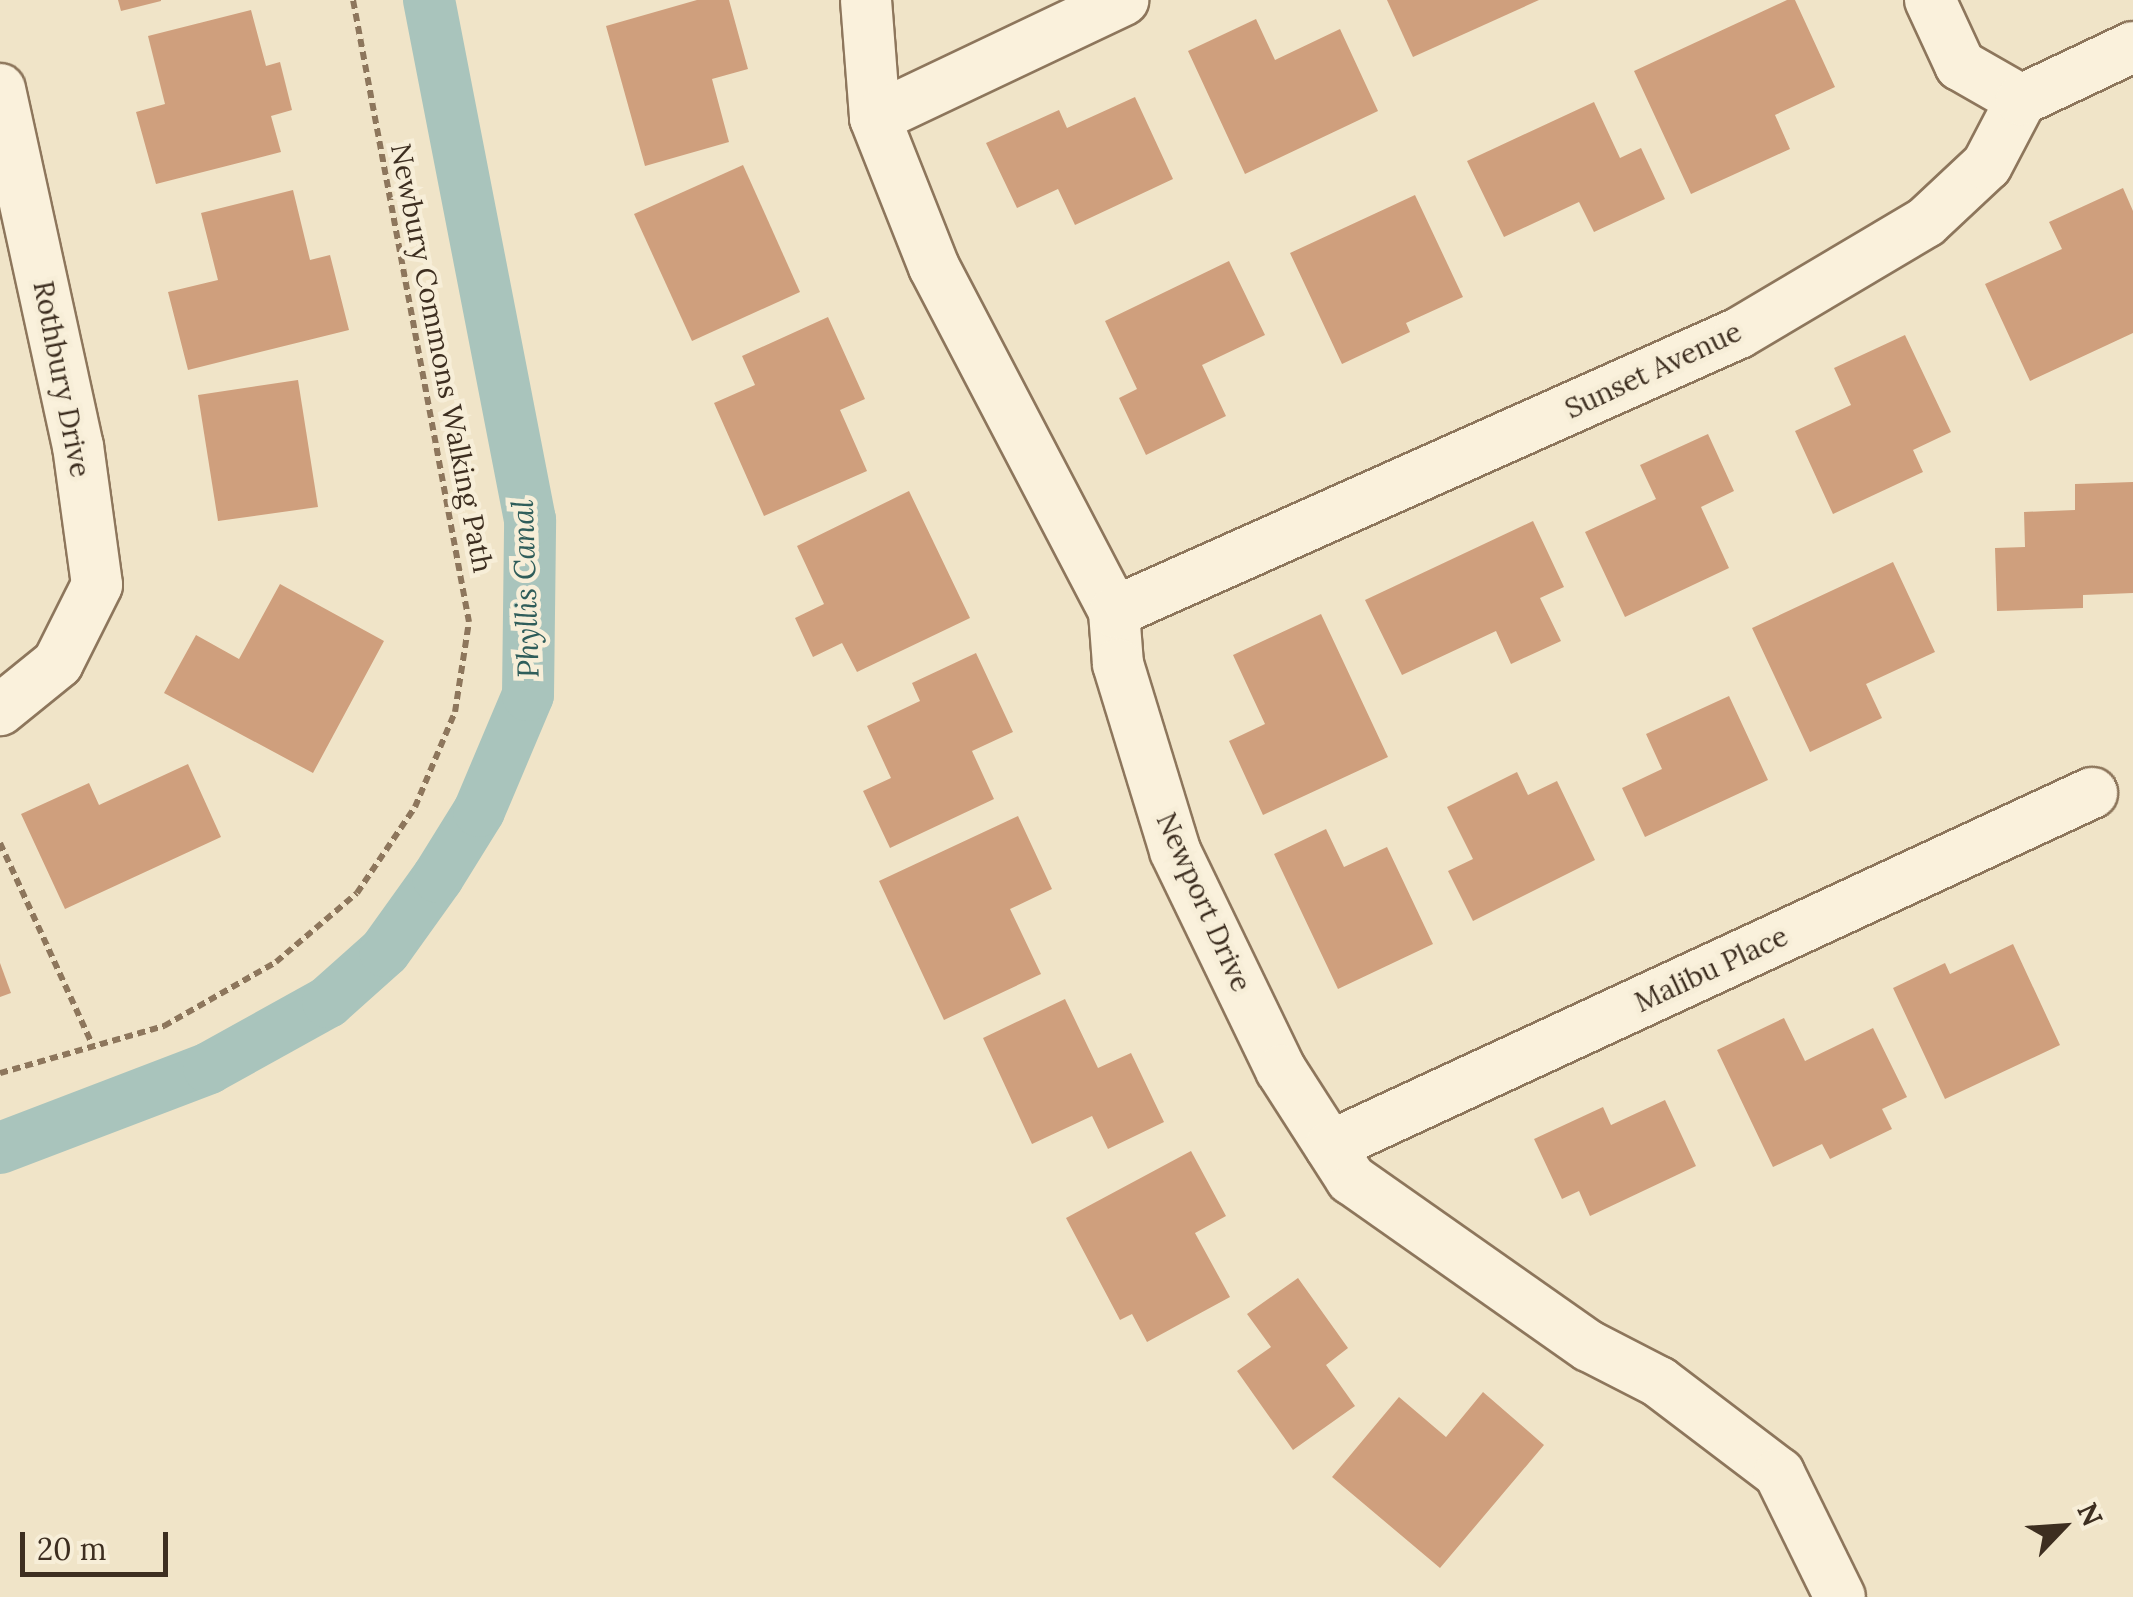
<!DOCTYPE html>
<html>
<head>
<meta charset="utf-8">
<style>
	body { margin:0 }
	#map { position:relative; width:2133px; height:1597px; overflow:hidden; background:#f0e4c8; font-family:Lora,serif }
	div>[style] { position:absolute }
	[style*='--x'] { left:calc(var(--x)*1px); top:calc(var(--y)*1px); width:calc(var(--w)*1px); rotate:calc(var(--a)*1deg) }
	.canal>* { height:52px; margin:-26px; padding:0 26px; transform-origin:26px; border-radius:26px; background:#a9c4bc }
	.building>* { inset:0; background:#cf9f7d }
	.path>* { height:6px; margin-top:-3px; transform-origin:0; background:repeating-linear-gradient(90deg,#8d765c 0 8px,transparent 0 13px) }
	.roads { filter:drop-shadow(2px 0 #8d765c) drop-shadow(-2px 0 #8d765c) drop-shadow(0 2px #8d765c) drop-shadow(0 -2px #8d765c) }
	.minor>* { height:50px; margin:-25px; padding:0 25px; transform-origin:25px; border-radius:25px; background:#faf1dc }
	span { translate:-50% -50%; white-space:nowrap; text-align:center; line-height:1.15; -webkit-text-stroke:9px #f7eed8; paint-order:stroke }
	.street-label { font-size:28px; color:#3d2e20 }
	.water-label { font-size:30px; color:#2f5d5a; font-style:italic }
	.north { position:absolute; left:2013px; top:1477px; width:100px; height:100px; -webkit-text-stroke:8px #f7eed8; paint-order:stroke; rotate:65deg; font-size:28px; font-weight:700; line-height:40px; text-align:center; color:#3d2e20 }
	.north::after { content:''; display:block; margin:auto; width:35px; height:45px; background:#3d2e20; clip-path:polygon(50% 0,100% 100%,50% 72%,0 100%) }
	.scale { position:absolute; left:20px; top:1532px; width:148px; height:45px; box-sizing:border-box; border:5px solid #3d2e20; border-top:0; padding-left:12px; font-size:30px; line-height:35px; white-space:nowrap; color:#3d2e20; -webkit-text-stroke:8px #f7eed8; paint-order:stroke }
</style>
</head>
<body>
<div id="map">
	<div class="canal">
		<div style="--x:0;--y:1148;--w:224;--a:-20.9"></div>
		<div style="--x:209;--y:1068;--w:136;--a:-29"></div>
		<div style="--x:328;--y:1002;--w:76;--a:-41.8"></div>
		<div style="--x:385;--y:951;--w:91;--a:-54.4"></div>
		<div style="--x:438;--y:877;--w:78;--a:-58.2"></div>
		<div style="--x:479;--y:811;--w:126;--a:-67.1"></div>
		<div style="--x:528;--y:695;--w:175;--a:-89.3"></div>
		<div style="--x:530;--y:520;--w:530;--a:-100.99"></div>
	</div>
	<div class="building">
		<div style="clip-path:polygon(118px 0,161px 0,161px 1px,121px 11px)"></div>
		<div style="clip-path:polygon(697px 0,729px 0,748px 69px,712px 79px,729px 142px,645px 166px,606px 26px)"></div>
		<div style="clip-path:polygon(1387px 0,1539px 0,1413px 57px)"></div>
		<div style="clip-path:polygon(1787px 0,1795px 0,1835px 87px,1775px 115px,1790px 149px,1691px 194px,1634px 71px)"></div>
		<div style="clip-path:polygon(251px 10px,266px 66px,280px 62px,292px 110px,271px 116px,281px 152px,156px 184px,136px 112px,165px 104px,148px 36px)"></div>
		<div style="clip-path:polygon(1256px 19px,1275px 60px,1340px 29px,1378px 111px,1245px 174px,1188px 51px)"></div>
		<div style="clip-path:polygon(1135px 97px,1173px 179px,1075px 225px,1058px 189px,1017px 208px,986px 143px,1059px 110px,1067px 128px)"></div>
		<div style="clip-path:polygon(1594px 102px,1620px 158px,1641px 148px,1665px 199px,1594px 232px,1579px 202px,1504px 237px,1467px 161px)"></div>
		<div style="clip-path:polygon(743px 165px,800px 292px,692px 341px,634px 214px)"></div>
		<div style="clip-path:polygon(2123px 188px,2133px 211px,2133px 333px,2030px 381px,1985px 284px,2062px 249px,2049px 222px)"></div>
		<div style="clip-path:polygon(293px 190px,310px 260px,330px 255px,349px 330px,188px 370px,168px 292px,218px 280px,201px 213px)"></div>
		<div style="clip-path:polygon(1415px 195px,1463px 297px,1406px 323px,1410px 332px,1342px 364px,1290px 253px)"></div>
		<div style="clip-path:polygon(1229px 261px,1265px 335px,1202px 365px,1226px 416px,1146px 455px,1119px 398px,1137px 389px,1105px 321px)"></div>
		<div style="clip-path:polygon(828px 317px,865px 399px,840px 410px,867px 471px,764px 516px,714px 403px,755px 385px,742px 356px)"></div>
		<div style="clip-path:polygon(1905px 335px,1951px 432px,1913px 450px,1923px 472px,1833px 514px,1795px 431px,1851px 405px,1834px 368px)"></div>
		<div style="clip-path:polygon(298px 380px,318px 507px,218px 521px,198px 395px)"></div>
		<div style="clip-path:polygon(1708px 434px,1734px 491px,1701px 507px,1729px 568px,1625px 617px,1585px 532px,1656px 499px,1640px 465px)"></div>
		<div style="clip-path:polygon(2133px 482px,2133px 593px,2083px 595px,2083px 608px,1997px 611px,1995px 548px,2025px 547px,2024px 512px,2075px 510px,2075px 484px)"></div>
		<div style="clip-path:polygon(909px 491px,970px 618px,857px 672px,842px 643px,813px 657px,795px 618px,824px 604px,797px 546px)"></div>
		<div style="clip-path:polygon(1533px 521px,1564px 587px,1540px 598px,1561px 641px,1511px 664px,1496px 631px,1402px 675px,1365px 600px)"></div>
		<div style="clip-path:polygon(1893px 562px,1935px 652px,1866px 684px,1882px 718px,1810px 752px,1752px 628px)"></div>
		<div style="clip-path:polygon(280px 584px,384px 641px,313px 773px,164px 693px,196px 635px,239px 659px)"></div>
		<div style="clip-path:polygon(1321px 614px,1388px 757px,1263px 815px,1229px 741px,1265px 724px,1233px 655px)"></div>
		<div style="clip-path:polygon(976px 653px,1013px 732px,972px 751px,994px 799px,890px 848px,863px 791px,891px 778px,867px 726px,920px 701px,912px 683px)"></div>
		<div style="clip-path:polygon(1729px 696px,1768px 780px,1645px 837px,1622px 788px,1662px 769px,1646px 734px)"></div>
		<div style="clip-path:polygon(188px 764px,221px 837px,65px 909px,21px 814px,89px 783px,99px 805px)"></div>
		<div style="clip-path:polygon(1517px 772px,1528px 795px,1557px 781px,1595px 860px,1473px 921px,1448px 871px,1473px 859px,1447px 807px)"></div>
		<div style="clip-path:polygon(1018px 816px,1052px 889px,1010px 909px,1041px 974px,944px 1020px,879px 881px)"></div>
		<div style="clip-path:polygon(1326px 829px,1344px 867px,1387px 847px,1433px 944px,1338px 989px,1274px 854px)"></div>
		<div style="clip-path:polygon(2013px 944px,2060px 1045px,1945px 1099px,1893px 988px,1945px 963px,1950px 974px)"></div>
		<div style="clip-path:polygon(0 963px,11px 993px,0 997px)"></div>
		<div style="clip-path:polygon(1065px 999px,1098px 1068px,1131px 1053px,1164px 1122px,1108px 1149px,1092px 1116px,1032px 1144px,983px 1038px)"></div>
		<div style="clip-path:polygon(1784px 1018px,1805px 1061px,1873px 1028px,1907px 1097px,1882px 1109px,1892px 1129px,1830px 1159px,1822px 1144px,1773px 1167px,1717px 1050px)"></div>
		<div style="clip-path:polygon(1665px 1100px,1696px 1166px,1590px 1216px,1579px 1191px,1562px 1199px,1534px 1139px,1603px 1107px,1611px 1125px)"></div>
		<div style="clip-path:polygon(1191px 1151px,1226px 1216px,1195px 1233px,1230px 1297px,1147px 1342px,1132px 1314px,1120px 1320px,1066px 1218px)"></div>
		<div style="clip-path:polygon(1298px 1278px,1348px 1348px,1326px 1365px,1355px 1406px,1293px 1450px,1237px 1371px,1271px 1347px,1247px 1314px)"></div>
		<div style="clip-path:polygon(1483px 1392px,1544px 1445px,1440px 1568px,1332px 1477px,1399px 1397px,1446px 1437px)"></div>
	</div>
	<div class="path">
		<div style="--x:0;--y:843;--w:223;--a:65.4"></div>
		<div style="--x:0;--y:1073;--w:171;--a:-16"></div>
		<div style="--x:164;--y:1026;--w:129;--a:-29.7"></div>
		<div style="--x:276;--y:962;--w:106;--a:-40.4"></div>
		<div style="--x:357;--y:893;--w:104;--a:-56"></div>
		<div style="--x:415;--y:807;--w:103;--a:-67.2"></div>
		<div style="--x:455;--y:712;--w:91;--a:-81.2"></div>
		<div style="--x:469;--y:622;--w:633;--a:-100.56"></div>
	</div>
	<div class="roads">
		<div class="minor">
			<div style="--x:866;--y:0;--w:118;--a:85.6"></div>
			<div style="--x:875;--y:118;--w:160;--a:68.4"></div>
			<div style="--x:934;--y:267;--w:389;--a:62.4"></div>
			<div style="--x:1114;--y:612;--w:52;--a:85.6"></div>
			<div style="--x:1118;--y:664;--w:195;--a:73"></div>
			<div style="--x:1175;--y:851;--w:243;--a:64.2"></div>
			<div style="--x:1281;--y:1070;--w:130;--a:57.3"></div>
			<div style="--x:1351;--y:1179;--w:291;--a:35.1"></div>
			<div style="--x:1589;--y:1346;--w:79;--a:27.2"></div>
			<div style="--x:1659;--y:1382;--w:151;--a:37.2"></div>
			<div style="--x:1779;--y:1473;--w:138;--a:63.8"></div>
			<div style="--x:1930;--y:0;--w:72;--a:65.2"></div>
			<div style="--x:1960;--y:65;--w:70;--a:29.8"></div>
			<div style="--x:0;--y:89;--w:365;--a:77.7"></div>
			<div style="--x:78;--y:446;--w:140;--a:82.2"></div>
			<div style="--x:97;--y:585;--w:87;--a:116.6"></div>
			<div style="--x:58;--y:663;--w:75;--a:141"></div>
			<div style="--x:875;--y:118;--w:275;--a:-25.4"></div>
			<div style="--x:1114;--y:612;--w:684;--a:-24.06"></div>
			<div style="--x:1739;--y:333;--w:217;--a:-30.7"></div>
			<div style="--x:1926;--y:222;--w:83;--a:-43.1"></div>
			<div style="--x:1987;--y:165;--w:73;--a:-62.4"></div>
			<div style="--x:2021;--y:100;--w:124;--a:-25.3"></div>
			<div style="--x:1330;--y:1146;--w:840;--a:-24.86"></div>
		</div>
	</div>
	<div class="street-label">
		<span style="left:442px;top:358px;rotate:79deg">Newbury Commons Walking Path</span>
		<span style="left:1653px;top:370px;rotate:-25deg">Sunset Avenue</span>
		<span style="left:62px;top:379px;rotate:79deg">Rothbury Drive</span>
		<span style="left:1204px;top:902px;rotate:66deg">Newport Drive</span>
		<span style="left:1711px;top:969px;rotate:-25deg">Malibu Place</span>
	</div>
	<div class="water-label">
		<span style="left:525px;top:589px;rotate:-92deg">Phyllis Canal</span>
	</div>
	<div class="north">N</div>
	<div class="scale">20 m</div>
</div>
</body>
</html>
